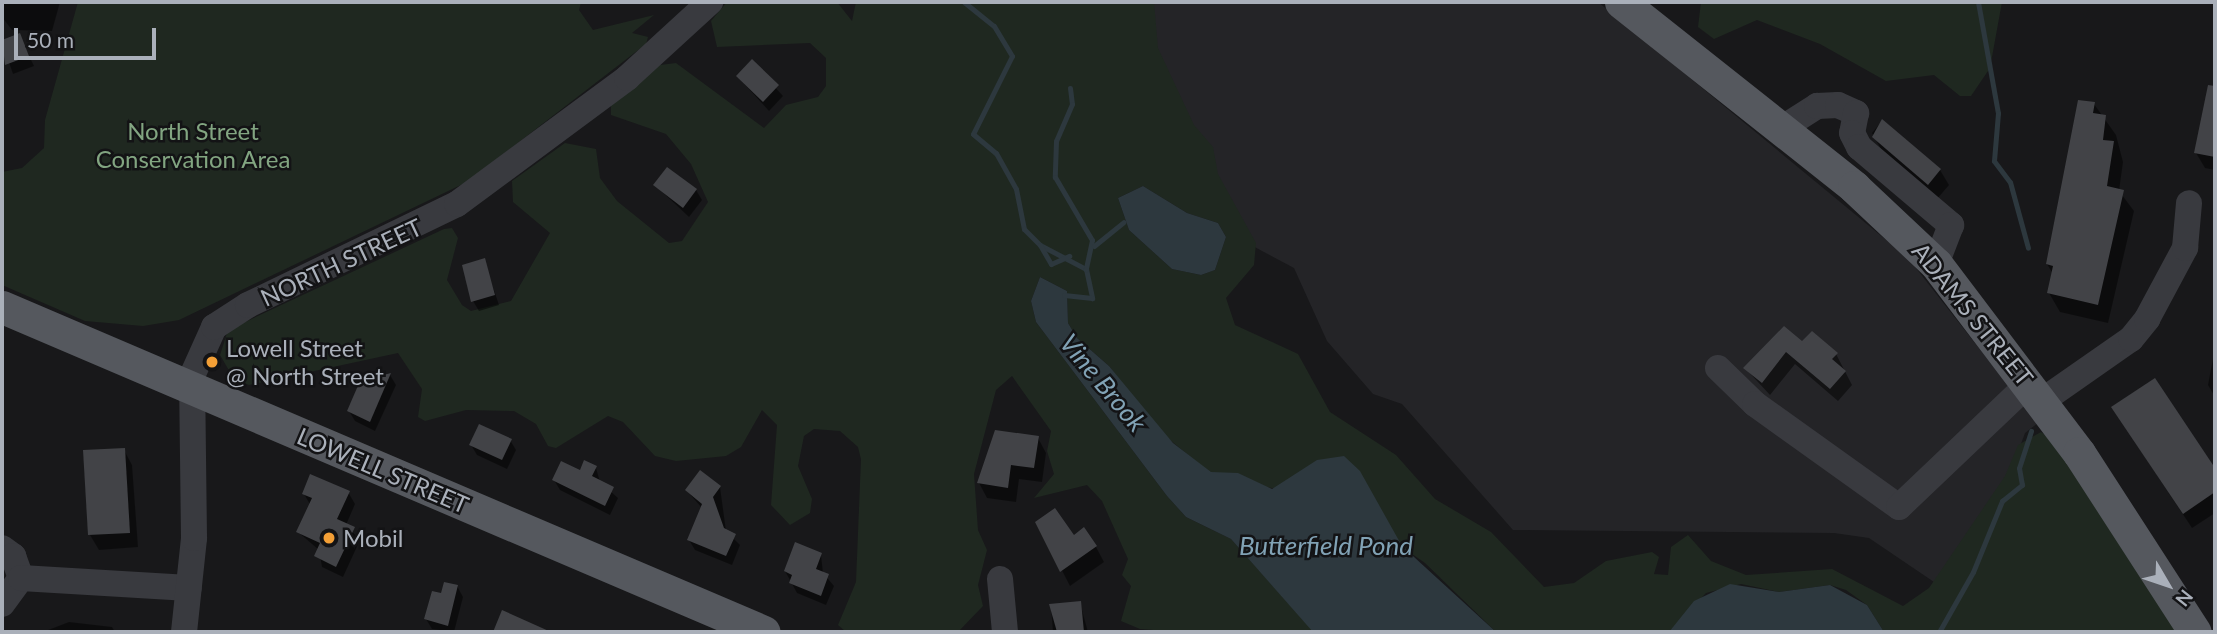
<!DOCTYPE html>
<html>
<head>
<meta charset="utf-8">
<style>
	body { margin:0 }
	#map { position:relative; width:2217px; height:634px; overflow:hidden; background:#18181a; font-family:Lato,sans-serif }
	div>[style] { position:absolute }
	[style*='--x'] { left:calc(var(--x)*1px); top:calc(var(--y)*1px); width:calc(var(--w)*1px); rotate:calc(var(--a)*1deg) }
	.built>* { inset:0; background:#242427 }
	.green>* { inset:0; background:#1f2820 }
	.water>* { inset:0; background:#2d383e }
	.shadow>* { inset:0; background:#0007 }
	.stream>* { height:5px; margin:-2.5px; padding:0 2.5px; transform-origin:2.5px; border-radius:2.5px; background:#2d383e }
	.building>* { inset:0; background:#424347 }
	.minor>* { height:26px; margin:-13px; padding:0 13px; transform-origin:13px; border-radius:13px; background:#393a3f }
	.major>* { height:33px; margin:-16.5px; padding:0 16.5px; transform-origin:16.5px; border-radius:16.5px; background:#55585e }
	.dots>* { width:19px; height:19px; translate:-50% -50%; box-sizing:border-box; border:4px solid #131315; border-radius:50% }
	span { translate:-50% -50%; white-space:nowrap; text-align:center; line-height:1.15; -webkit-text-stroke:5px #131315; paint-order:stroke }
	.park-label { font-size:24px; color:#82a581 }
	.street-label { font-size:24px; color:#aab0ba }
	.poi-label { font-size:24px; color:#aab0ba }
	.left { translate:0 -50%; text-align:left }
	.water-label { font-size:26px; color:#81a2b5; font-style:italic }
	.frame { position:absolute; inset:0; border:4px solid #aab0ba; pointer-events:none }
	.north { position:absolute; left:2133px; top:550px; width:70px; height:70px; -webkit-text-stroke:5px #131315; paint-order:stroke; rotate:129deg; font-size:19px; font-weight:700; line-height:28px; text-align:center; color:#aab0ba }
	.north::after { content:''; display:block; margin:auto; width:24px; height:32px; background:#aab0ba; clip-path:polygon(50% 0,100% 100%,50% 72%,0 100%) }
	.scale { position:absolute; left:14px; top:28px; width:142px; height:32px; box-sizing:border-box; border:4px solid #aab0ba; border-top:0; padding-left:9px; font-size:21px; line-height:24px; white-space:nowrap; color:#aab0ba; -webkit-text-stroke:5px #131315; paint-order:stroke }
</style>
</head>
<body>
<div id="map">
	<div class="built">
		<div style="clip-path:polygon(1139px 2px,1598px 2px,1908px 258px,2038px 423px,2025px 433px,2009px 477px,1934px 582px,1869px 538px,1834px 533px,1513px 530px,1402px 404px,1373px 394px,1327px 341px,1294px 268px,1249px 244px,1136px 9px)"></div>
	</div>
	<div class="green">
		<div style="clip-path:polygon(78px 2px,581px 2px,579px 10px,593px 30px,654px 15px,632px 33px,648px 37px,646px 44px,467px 182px,179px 320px,143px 326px,85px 321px,2px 285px,2px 172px,22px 168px,44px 148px,45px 120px)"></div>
		<div style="clip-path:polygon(evenodd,727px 2px,837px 2px,852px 21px,856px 2px,1154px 2px,1158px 48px,1194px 125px,1213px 147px,1218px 174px,1256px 243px,1254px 265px,1226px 298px,1235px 325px,1298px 354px,1330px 412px,1396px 455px,1435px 499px,1491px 532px,1544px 587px,1574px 583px,1606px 561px,1652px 552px,1659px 557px,1654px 574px,1668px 575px,1671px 547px,1688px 535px,1711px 561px,1746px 575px,1832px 569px,1903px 606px,1929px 588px,2005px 476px,2018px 445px,2041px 432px,2056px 442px,2177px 632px,1884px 632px,1867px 605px,1846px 590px,1830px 585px,1779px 592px,1741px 584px,1706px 593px,1669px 632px,1496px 632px,1425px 563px,1402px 547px,1381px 543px,1371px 514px,1342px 488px,1324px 490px,1307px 478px,1279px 489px,1259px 486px,1284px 497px,1308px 491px,1348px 507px,1367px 525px,1363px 531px,1352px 518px,1344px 520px,1352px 546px,1336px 595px,1277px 531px,1275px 512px,1228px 488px,1158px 430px,1109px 366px,1077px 338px,1068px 323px,1067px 291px,1040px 277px,1031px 301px,1036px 322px,1167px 496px,1186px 517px,1231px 539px,1314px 632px,1181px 632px,1140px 629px,1121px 621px,1131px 586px,1122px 575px,1128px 559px,1102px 501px,1087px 485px,1034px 498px,1054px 474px,1047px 451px,1051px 431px,1012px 376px,996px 390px,974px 474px,978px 530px,987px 550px,978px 585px,983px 606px,958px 632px,846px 632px,838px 625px,856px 582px,861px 459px,858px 447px,840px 431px,814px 429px,804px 436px,798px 466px,812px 499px,810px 513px,790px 525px,771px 505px,777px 425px,762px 410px,741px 447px,726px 456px,676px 461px,655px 456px,623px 422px,608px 416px,556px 448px,548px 446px,536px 424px,514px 411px,466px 410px,425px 421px,418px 417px,422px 389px,398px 353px,249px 385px,234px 379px,220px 355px,228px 330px,444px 229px,452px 228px,458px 238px,447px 280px,462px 305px,471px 311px,511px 301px,550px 233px,513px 202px,512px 181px,565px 143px,596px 149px,600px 178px,617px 201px,669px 243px,682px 241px,708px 202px,691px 164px,666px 134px,611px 115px,611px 101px,660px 65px,676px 63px,764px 128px,786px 105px,818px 97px,826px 86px,826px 58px,810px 43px,717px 47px,711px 21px,727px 2px,1143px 186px,1187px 213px,1218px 223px,1226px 237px,1215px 270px,1201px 275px,1172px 269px,1129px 230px,1118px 198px,1143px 186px)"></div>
		<div style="clip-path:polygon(1701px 2px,2002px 2px,1990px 68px,1971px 96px,1960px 96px,1934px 75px,1886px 81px,1820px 44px,1757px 20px,1714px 39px,1698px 27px)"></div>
	</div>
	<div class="water">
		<div style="clip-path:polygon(1143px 186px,1187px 213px,1218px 223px,1226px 237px,1215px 270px,1201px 275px,1172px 269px,1129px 230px,1118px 198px)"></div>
		<div style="clip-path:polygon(1040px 277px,1067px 291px,1068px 323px,1077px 338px,1109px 366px,1173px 443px,1211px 472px,1238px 473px,1272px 489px,1317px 460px,1344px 456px,1360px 471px,1402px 546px,1496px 632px,1313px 632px,1231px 539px,1186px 517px,1167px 496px,1036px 322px,1031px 301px)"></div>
		<div style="clip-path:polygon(1730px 584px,1779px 592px,1830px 585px,1867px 605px,1884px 632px,1669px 632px,1694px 601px)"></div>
	</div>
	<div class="shadow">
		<div style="clip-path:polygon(2px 2px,60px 2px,52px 31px,12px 30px,2px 17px)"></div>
		<div style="clip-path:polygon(19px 35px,34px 66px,13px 74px,2px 42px)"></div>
		<div style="clip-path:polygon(752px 62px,783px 96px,769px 111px,738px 77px)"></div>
		<div style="clip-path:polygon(2094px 104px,2116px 135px,2123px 162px,2119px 191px,2134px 211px,2108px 323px,2060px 312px,2049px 293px,2053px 274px,2047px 264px)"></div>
		<div style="clip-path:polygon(2206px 104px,2215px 106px,2215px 170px,2205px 168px,2196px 153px)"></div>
		<div style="clip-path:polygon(1882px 121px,1940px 170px,1949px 185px,1937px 199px,1881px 149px,1872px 133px)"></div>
		<div style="clip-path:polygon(655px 185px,696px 190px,702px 200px,689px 217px)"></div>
		<div style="clip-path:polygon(484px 260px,499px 305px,479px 311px,473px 301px)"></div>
		<div style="clip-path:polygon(1802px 344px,1836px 354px,1852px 385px,1838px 401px,1795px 364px,1770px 395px,1745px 368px)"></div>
		<div style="clip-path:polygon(2215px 348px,2215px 397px,2208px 385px)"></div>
		<div style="clip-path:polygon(390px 375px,396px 385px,375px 431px,355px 421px,349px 411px,361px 382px)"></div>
		<div style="clip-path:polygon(2154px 381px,2215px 471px,2215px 513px,2192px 528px,2122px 422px)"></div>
		<div style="clip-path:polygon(1038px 438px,1046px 453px,1042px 482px,1019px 479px,1016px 502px,987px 498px,979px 483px)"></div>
		<div style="clip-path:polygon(510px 440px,516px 450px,507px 469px,477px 455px,471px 445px)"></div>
		<div style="clip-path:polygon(124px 450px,132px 465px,138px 547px,99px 550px,90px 535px)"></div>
		<div style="clip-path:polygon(596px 468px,600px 482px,618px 498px,610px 515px,560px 490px,554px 480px)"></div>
		<div style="clip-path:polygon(720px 487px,726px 531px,740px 545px,732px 565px,695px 550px,689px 540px,702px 508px,687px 491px)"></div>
		<div style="clip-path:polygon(348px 492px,355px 504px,346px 525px,360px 540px,343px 577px,322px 567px,319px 550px,298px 532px,311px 506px,304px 494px)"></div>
		<div style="clip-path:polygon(1037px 522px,1096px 547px,1104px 562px,1070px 586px)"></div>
		<div style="clip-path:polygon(821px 555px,823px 573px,834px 586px,826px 605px,797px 593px,785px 571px)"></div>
		<div style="clip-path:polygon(457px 586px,463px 597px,454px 632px,432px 629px,426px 619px)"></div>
		<div style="clip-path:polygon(1080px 603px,1088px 632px,1053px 632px,1051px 605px)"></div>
		<div style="clip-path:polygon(69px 622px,112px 627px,115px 632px,43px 632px)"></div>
	</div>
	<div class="stream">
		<div style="--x:964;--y:2;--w:38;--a:39"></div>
		<div style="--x:994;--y:26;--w:35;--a:59"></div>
		<div style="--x:1012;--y:56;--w:87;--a:116.6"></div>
		<div style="--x:973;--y:134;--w:30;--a:40"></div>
		<div style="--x:996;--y:153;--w:41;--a:60.9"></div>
		<div style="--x:1016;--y:189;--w:41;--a:78.7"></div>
		<div style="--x:1024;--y:229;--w:23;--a:45"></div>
		<div style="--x:1040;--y:245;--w:52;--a:27.6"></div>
		<div style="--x:1086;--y:269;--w:30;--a:78"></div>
		<div style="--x:1092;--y:298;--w:28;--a:-174"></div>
		<div style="--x:1978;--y:2;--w:113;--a:79.8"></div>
		<div style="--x:1998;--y:113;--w:48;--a:94.8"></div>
		<div style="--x:1994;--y:161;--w:26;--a:53"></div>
		<div style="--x:2010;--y:182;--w:68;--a:74.7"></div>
		<div style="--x:1070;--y:88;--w:16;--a:83"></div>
		<div style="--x:1072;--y:104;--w:40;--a:113.4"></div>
		<div style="--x:1056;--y:141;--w:36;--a:92"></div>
		<div style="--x:1055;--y:177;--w:73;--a:59.6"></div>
		<div style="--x:1092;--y:240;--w:30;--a:102"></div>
		<div style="--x:1040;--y:245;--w:22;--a:60"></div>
		<div style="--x:1051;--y:264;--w:20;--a:-24"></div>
		<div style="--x:1094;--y:246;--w:38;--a:-39"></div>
		<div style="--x:1939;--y:632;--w:69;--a:-60.5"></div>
		<div style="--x:1973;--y:572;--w:77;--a:-67.8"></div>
		<div style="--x:2002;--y:501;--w:26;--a:-39"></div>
		<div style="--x:2022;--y:485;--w:17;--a:-100"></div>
		<div style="--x:2019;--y:468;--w:39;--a:-72"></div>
	</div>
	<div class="building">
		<div style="clip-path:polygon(20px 33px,29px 56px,5px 65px,2px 40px)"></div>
		<div style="clip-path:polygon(752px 59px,779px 85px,763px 102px,736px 76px)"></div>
		<div style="clip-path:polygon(2208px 85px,2215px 86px,2215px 157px,2194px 153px)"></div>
		<div style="clip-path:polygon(2078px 100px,2095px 102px,2093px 113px,2106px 115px,2103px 140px,2114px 141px,2107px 186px,2124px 190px,2098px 305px,2047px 293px,2053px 266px,2046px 264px)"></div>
		<div style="clip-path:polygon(1882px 119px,1941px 169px,1928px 185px,1872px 137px)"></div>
		<div style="clip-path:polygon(667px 167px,697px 189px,683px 208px,653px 185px)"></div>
		<div style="clip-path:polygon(485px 258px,495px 295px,471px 302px,462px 265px)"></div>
		<div style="clip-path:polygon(1784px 326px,1802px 341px,1812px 331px,1838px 353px,1832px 359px,1846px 371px,1830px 389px,1786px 352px,1762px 383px,1743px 368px)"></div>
		<div style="clip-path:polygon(391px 373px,370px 422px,347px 411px,360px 381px)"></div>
		<div style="clip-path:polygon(2155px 378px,2215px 468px,2215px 492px,2183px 514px,2111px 407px)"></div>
		<div style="clip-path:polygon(479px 424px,512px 439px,502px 460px,469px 445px)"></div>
		<div style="clip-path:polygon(995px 430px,1039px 436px,1034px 468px,1011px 465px,1008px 488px,977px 483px)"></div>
		<div style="clip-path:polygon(125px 448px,130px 533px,88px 535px,83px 450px)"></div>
		<div style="clip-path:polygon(584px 460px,597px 466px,592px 476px,614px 487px,605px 506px,552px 480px,561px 461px,580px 470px)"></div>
		<div style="clip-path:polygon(700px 470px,721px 486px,713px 497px,724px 528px,736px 534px,726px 556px,687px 540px,702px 504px,685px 490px)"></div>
		<div style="clip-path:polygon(310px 474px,350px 491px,337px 519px,355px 527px,336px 567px,314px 556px,320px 543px,296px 532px,312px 498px,302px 494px)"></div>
		<div style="clip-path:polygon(1055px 508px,1074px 535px,1084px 527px,1097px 546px,1060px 572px,1035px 522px)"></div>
		<div style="clip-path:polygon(795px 542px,822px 553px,816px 569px,829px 574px,821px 596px,789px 583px,792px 575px,784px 571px)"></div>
		<div style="clip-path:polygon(444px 582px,458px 585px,448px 626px,424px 619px,432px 591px,441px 593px)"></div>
		<div style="clip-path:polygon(1081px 601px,1084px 632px,1057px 632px,1049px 604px)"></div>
		<div style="clip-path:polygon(502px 610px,551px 632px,493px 632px)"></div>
	</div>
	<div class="minor">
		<div style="--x:1781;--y:129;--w:43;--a:-32.6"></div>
		<div style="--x:1817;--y:106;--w:21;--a:-3"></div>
		<div style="--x:1838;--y:105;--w:20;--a:24"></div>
		<div style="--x:1856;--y:113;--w:20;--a:101"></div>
		<div style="--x:1852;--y:133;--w:16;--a:63"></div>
		<div style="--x:1859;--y:147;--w:121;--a:40.3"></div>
		<div style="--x:1951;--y:225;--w:42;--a:111"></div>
		<div style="--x:1718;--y:368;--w:52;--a:44.2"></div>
		<div style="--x:1755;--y:404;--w:177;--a:35.6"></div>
		<div style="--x:1899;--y:507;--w:180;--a:-43.6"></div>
		<div style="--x:2042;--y:401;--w:108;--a:-34.9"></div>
		<div style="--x:2131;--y:339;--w:26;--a:-51"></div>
		<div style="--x:2147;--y:319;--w:81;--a:-61.8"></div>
		<div style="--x:2185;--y:248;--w:45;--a:-84.9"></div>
		<div style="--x:2;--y:548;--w:14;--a:36"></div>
		<div style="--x:13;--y:556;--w:23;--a:70"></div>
		<div style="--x:21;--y:578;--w:32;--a:126"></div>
		<div style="--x:21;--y:578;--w:168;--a:3.4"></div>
		<div style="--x:1000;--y:579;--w:53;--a:84.6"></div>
		<div style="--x:184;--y:632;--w:95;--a:-83.9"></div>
		<div style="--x:194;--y:538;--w:162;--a:-90.7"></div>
		<div style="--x:192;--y:376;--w:54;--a:-65.8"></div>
		<div style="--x:214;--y:327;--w:40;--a:-32.9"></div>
		<div style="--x:248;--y:305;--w:232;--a:-25.8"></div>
		<div style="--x:457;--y:204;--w:212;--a:-36.5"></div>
		<div style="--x:627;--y:78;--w:113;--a:-42.5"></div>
	</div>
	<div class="major">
		<div style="--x:1621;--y:2;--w:298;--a:38.4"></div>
		<div style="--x:1854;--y:187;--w:112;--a:43.2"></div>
		<div style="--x:1936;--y:264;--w:237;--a:52.9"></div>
		<div style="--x:2079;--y:453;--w:213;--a:57.1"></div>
		<div style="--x:2;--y:307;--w:828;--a:23.1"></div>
	</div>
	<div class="dots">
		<div style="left:212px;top:362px;background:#f39f36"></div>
		<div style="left:329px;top:538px;background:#f39f36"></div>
	</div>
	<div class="park-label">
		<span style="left:193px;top:145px">North Street<br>Conservation Area</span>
	</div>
	<div class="street-label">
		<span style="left:341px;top:262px;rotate:-25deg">NORTH STREET</span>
		<span style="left:1973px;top:314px;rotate:51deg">ADAMS STREET</span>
		<span style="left:383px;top:470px;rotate:23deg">LOWELL STREET</span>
	</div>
	<div class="poi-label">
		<span class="left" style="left:226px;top:362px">Lowell Street<br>@ North Street</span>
		<span class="left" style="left:343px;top:538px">Mobil</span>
	</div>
	<div class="water-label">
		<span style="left:1103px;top:383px;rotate:50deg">Vine Brook</span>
		<span style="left:1326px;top:546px">Butterfield Pond</span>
	</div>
	<div class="frame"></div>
	<div class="north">N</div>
	<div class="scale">50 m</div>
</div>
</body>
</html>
